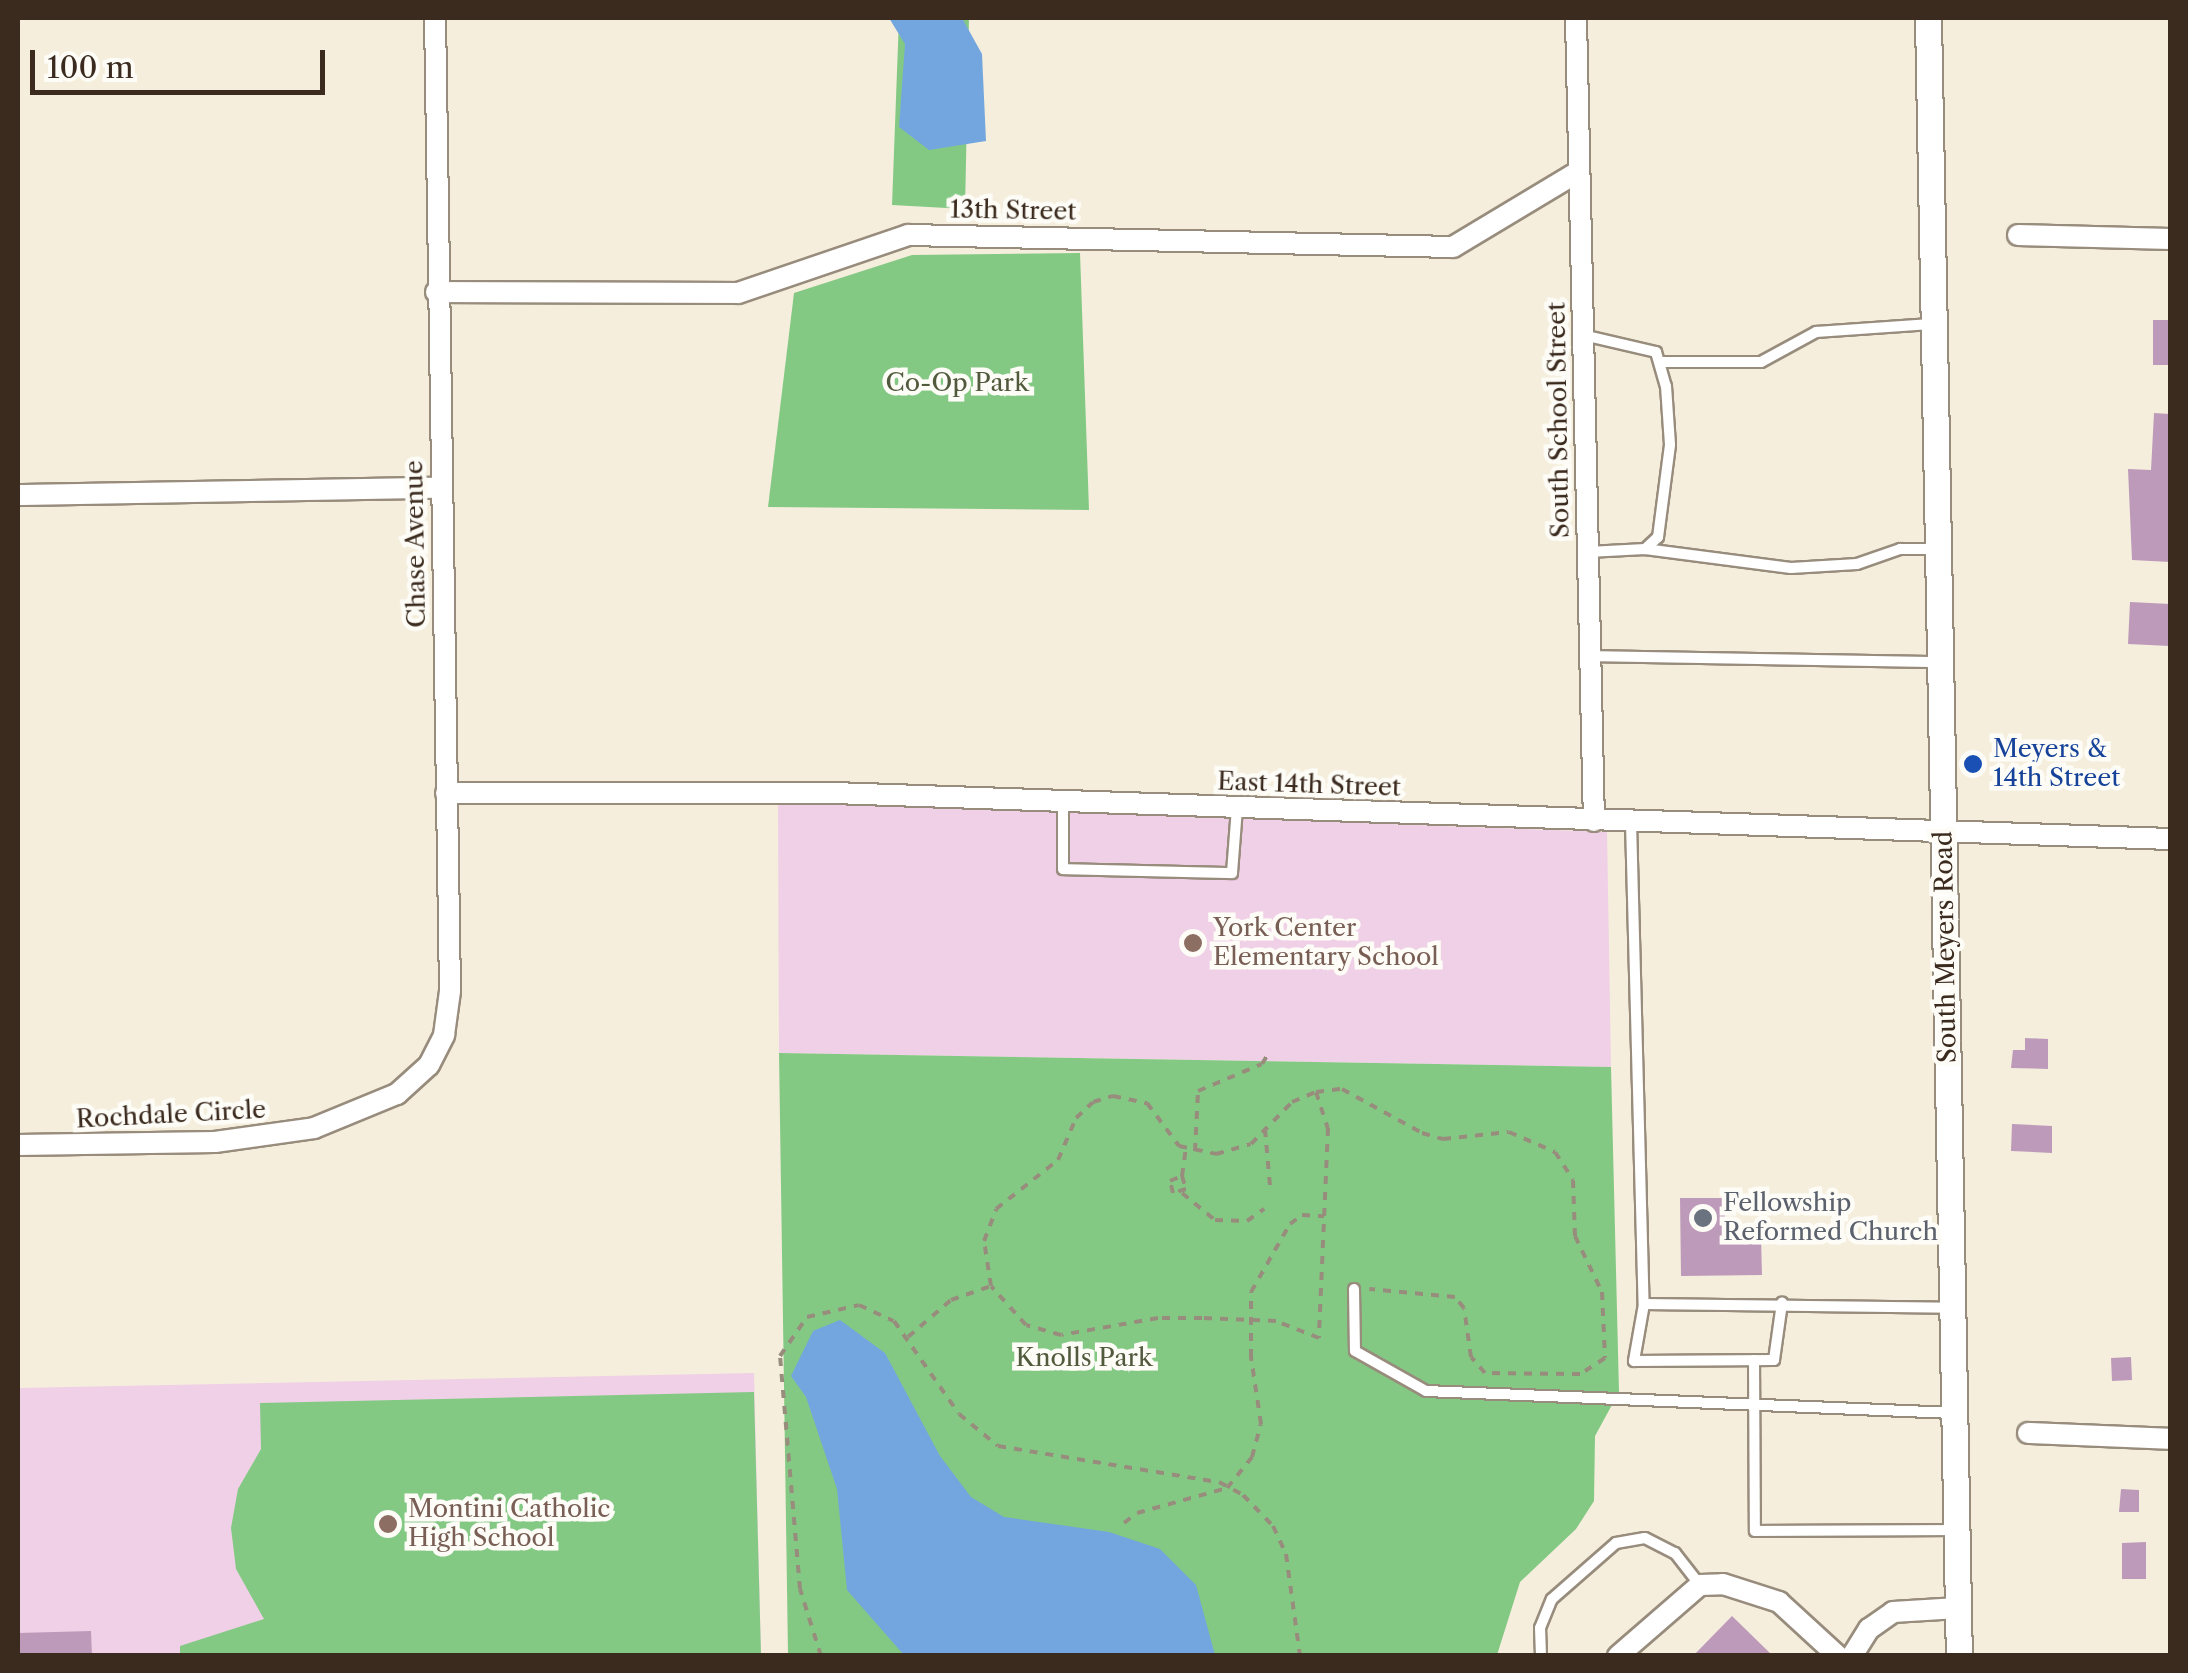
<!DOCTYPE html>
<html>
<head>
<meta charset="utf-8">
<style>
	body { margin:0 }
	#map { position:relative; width:2188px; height:1673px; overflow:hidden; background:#f5eedc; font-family:"Libre Caslon Text",serif }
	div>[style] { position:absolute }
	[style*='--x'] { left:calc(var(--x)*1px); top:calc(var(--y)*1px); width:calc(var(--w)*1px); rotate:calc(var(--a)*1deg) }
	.built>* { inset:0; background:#efd0e6 }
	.green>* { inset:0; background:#83c984 }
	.water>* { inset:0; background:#73a6df }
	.building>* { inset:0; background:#bd9aba }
	.path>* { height:4px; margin-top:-2px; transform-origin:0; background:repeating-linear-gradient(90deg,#988c7d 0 8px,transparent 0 16px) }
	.roads { filter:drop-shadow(2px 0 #988c7d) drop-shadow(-2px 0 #988c7d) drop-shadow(0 2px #988c7d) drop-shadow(0 -2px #988c7d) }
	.service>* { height:10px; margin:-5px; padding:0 5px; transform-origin:5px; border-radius:5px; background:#fff }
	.minor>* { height:20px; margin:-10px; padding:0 10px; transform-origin:10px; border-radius:10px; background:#fff }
	.tertiary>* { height:25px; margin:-12.5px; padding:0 12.5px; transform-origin:12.5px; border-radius:12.5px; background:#fff }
	.dots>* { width:28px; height:28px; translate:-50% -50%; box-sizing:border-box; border:5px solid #fdfcf7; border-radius:50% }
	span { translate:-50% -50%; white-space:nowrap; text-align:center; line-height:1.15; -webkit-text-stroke:9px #fdfcf7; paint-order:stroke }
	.street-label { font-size:25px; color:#3b2a1e }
	.park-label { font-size:25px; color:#515a3d }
	.transit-label { font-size:25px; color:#164399 }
	.left { translate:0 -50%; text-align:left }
	.education-label { font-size:25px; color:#785e54 }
	.worship-label { font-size:25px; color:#5b616d }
	.frame { position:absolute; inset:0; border:20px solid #3b2a1e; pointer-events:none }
	.scale { position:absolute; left:30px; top:50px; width:295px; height:45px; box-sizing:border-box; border:5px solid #3b2a1e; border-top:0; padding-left:12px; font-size:30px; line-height:35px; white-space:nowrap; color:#3b2a1e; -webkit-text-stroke:8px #fdfcf7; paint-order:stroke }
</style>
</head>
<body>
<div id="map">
	<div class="built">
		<div style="clip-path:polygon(778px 802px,1607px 832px,1611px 1067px,779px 1053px)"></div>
		<div style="clip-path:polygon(754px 1373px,761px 1655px,18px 1655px,18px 1388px)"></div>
	</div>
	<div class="green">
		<div style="clip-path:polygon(899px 18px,969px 18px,965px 209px,892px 205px)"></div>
		<div style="clip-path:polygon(1080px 253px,1089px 510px,768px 507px,794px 293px,912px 255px)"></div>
		<div style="clip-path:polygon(779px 1053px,1611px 1067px,1619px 1392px,1595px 1436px,1594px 1501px,1576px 1529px,1520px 1582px,1497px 1655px,788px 1655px)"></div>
		<div style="clip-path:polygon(754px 1392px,761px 1655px,180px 1655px,180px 1646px,264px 1619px,236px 1569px,231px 1528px,238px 1489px,261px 1449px,260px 1403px)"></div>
	</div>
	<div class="water">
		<div style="clip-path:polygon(889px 18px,962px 18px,982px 54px,986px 141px,929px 150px,899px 127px,905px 44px)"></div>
		<div style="clip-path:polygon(840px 1320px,885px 1353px,940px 1456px,971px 1497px,1004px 1517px,1109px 1532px,1160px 1549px,1196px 1585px,1215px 1655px,903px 1654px,847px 1590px,837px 1489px,806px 1397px,791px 1376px,813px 1331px)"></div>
	</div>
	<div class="building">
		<div style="clip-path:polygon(2153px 320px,2170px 320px,2170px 365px,2153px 365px)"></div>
		<div style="clip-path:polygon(2154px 413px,2170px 414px,2170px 562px,2132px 560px,2128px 469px,2151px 470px)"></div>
		<div style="clip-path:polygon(2130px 602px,2170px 604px,2170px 646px,2128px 644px)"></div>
		<div style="clip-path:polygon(2025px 1038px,2048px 1039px,2048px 1069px,2011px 1068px,2013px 1050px,2025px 1050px)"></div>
		<div style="clip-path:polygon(2012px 1124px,2052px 1126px,2052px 1153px,2011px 1151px)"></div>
		<div style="clip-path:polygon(1680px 1198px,1725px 1198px,1725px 1238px,1761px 1237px,1762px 1275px,1681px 1276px)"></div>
		<div style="clip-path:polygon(2131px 1357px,2132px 1380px,2112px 1381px,2111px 1358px)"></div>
		<div style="clip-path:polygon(2121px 1489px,2139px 1490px,2139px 1512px,2119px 1512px)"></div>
		<div style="clip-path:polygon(2146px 1542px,2146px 1579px,2122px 1579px,2122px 1543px)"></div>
		<div style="clip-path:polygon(1732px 1616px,1773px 1656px,1693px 1656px)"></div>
		<div style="clip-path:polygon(91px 1631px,92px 1656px,18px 1656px,18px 1633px)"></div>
	</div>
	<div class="path">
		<div style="--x:1316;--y:1092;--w:38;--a:72"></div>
		<div style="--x:1328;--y:1128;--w:210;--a:92.5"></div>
		<div style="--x:1319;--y:1338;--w:46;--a:-158.4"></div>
		<div style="--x:1276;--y:1321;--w:74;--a:-177.7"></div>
		<div style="--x:1202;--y:1318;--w:44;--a:180"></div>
		<div style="--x:1158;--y:1318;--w:98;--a:170.1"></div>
		<div style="--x:1061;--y:1335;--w:36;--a:-164"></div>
		<div style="--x:1026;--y:1325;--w:52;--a:-131.9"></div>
		<div style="--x:991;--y:1286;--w:46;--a:-98.8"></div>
		<div style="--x:984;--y:1241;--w:34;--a:-69"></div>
		<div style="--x:996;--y:1209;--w:79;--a:-38.3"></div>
		<div style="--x:1058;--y:1160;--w:46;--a:-66.8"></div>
		<div style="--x:1076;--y:1118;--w:23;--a:-43"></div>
		<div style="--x:1093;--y:1102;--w:21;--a:-17"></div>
		<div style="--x:1113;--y:1096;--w:35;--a:12"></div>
		<div style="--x:1147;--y:1103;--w:54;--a:53.3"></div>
		<div style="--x:1179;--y:1146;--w:38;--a:12"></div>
		<div style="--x:1216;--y:1154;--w:36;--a:-16"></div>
		<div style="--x:1251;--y:1144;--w:59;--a:-45.7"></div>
		<div style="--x:1292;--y:1102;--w:26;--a:-23"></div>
		<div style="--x:1316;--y:1092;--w:26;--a:-7"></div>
		<div style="--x:1342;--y:1089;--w:91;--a:28.8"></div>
		<div style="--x:1422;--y:1133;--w:22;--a:16"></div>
		<div style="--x:1443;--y:1139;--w:66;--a:-6.1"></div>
		<div style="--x:1509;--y:1132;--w:50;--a:23.5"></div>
		<div style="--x:1555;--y:1152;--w:33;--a:57"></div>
		<div style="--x:1573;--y:1180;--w:56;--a:88"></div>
		<div style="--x:1575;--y:1236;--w:62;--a:64.3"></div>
		<div style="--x:1602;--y:1292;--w:66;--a:87.4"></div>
		<div style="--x:1605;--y:1358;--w:30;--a:147"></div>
		<div style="--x:1580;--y:1374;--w:95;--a:-179.4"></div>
		<div style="--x:1485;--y:1373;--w:21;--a:-131"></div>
		<div style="--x:1471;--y:1357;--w:49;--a:-98.1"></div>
		<div style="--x:1464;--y:1308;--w:14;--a:-129"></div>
		<div style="--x:1455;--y:1297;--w:86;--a:-174.7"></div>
		<div style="--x:1265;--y:1129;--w:57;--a:85"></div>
		<div style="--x:1195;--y:1151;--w:60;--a:-87.1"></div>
		<div style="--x:1198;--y:1091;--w:69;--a:-22.9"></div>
		<div style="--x:1262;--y:1064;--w:12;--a:-59"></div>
		<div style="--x:1182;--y:1176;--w:14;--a:73"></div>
		<div style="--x:1186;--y:1189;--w:14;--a:163"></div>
		<div style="--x:1173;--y:1193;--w:12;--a:-104"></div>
		<div style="--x:1170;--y:1181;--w:13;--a:-23"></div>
		<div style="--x:1182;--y:1176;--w:28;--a:-82"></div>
		<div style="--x:1182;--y:1193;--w:43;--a:39.3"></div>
		<div style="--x:1215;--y:1220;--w:32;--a:2"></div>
		<div style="--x:1247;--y:1221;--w:21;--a:-35"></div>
		<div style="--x:908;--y:1337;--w:57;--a:-40.7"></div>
		<div style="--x:951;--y:1300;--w:42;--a:-19.3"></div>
		<div style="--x:1124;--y:1523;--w:16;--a:-38"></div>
		<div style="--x:1137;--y:1513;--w:93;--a:-15.5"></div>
		<div style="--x:1227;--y:1488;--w:40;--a:-51"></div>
		<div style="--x:1252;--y:1457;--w:34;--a:-75"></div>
		<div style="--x:1261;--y:1424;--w:68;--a:-98.5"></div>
		<div style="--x:1251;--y:1357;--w:65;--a:-90"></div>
		<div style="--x:1251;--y:1292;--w:78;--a:-60.2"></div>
		<div style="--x:1290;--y:1224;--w:15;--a:-37"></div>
		<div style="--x:1302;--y:1215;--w:22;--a:3"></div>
		<div style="--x:821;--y:1656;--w:70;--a:-107.4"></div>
		<div style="--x:800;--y:1589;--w:234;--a:-94.9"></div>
		<div style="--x:780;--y:1356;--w:47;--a:-55.3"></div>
		<div style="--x:807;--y:1317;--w:53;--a:-13"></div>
		<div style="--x:859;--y:1305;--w:38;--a:25"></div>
		<div style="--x:894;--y:1321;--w:113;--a:55"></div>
		<div style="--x:959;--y:1414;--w:50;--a:39.4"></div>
		<div style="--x:998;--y:1446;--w:224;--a:9.3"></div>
		<div style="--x:1219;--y:1482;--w:27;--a:28"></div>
		<div style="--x:1243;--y:1495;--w:43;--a:45.9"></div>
		<div style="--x:1273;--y:1526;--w:31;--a:65"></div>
		<div style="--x:1286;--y:1554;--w:103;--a:82.2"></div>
	</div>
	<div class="roads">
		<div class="service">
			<div style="--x:1583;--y:335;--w:75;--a:13.1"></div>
			<div style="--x:1656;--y:352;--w:35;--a:74"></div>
			<div style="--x:1666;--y:386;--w:59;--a:86.1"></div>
			<div style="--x:1670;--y:445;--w:93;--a:97.4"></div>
			<div style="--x:1658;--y:537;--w:18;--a:137"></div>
			<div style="--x:1645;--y:549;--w:57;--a:177"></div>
			<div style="--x:1662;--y:362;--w:99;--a:0"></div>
			<div style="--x:1761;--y:362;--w:63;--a:-28.6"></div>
			<div style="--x:1816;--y:332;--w:115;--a:-4"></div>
			<div style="--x:1645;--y:549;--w:147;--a:7.4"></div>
			<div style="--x:1791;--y:568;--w:66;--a:-3.5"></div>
			<div style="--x:1857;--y:564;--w:46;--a:-19.2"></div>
			<div style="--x:1900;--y:549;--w:38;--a:0"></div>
			<div style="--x:1591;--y:656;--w:348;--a:1"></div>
			<div style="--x:1063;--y:801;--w:68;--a:90"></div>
			<div style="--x:1063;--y:869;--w:169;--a:1.4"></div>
			<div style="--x:1232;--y:873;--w:65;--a:-85.6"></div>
			<div style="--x:1631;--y:822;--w:482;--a:88.5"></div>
			<div style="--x:1644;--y:1304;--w:58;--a:100"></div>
			<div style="--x:1634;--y:1361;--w:140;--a:-0.4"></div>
			<div style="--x:1774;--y:1360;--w:58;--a:-82"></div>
			<div style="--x:1354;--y:1289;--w:62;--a:89.1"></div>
			<div style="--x:1355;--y:1351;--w:81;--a:29.4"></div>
			<div style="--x:1426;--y:1391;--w:528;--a:2.39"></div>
			<div style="--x:1644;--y:1304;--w:308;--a:0.7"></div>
			<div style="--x:1754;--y:1360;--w:171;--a:89.7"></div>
			<div style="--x:1755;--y:1531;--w:199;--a:-0.3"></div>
			<div style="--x:1541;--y:1656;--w:28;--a:-92"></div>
			<div style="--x:1540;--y:1628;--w:31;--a:-68"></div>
			<div style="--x:1552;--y:1599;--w:85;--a:-41.2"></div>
			<div style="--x:1616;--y:1543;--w:29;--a:-10"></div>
			<div style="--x:1645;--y:1538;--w:34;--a:27"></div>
			<div style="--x:1675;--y:1553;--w:41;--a:52"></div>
		</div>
		<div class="minor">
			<div style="--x:1576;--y:18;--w:803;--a:88.72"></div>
			<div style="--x:2018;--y:235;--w:152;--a:1.5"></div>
			<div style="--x:436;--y:292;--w:302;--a:0.2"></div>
			<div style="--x:738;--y:293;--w:180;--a:-18.8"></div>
			<div style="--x:908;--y:235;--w:545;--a:1.26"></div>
			<div style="--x:1453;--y:247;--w:146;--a:-31"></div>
			<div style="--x:18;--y:495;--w:421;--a:-1"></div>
			<div style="--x:446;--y:793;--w:387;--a:0"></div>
			<div style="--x:833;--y:793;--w:1338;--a:1.97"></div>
			<div style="--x:18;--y:1145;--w:197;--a:-0.9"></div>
			<div style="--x:215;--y:1142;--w:100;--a:-8"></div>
			<div style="--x:314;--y:1128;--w:90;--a:-22.3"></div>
			<div style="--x:397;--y:1094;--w:43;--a:-42.2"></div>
			<div style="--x:429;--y:1065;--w:34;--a:-63"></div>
			<div style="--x:444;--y:1035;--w:44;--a:-82.2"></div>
			<div style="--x:450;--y:991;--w:973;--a:-90.88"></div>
			<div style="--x:2028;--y:1433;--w:142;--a:2.4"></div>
			<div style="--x:1618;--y:1656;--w:108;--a:-40.9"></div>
			<div style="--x:1700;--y:1585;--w:23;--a:-2"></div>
			<div style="--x:1723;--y:1584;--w:59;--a:17.8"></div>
			<div style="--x:1779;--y:1602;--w:80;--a:42.5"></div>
			<div style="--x:1852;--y:1656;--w:32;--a:-58"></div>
			<div style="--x:1869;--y:1629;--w:29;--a:-35"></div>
			<div style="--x:1893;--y:1612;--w:65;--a:-3.5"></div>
		</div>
		<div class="tertiary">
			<div style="--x:1928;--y:18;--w:1638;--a:88.92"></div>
		</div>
	</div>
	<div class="dots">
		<div style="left:1973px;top:764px;background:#1a4fb4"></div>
		<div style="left:1193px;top:943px;background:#8d6e63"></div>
		<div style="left:1703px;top:1218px;background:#6b7280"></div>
		<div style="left:388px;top:1524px;background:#8d6e63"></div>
	</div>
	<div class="street-label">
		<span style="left:1013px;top:211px;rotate:1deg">13th Street</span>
		<span style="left:1559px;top:420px;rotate:-91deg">South School Street</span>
		<span style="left:416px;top:544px;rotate:-91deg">Chase Avenue</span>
		<span style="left:1309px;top:785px;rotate:2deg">East 14th Street</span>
		<span style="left:1946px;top:947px;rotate:-91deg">South Meyers Road</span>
		<span style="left:171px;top:1115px;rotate:-3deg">Rochdale Circle</span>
	</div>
	<div class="park-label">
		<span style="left:957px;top:383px">Co-Op Park</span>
		<span style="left:1084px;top:1358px">Knolls Park</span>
	</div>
	<div class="transit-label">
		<span class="left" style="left:1993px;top:764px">Meyers &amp;<br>14th Street</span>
	</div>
	<div class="education-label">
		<span class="left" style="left:1213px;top:943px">York Center<br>Elementary School</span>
		<span class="left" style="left:408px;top:1524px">Montini Catholic<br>High School</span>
	</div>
	<div class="worship-label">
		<span class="left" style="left:1723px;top:1218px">Fellowship<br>Reformed Church</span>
	</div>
	<div class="frame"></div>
	<div class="scale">100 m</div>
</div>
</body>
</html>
